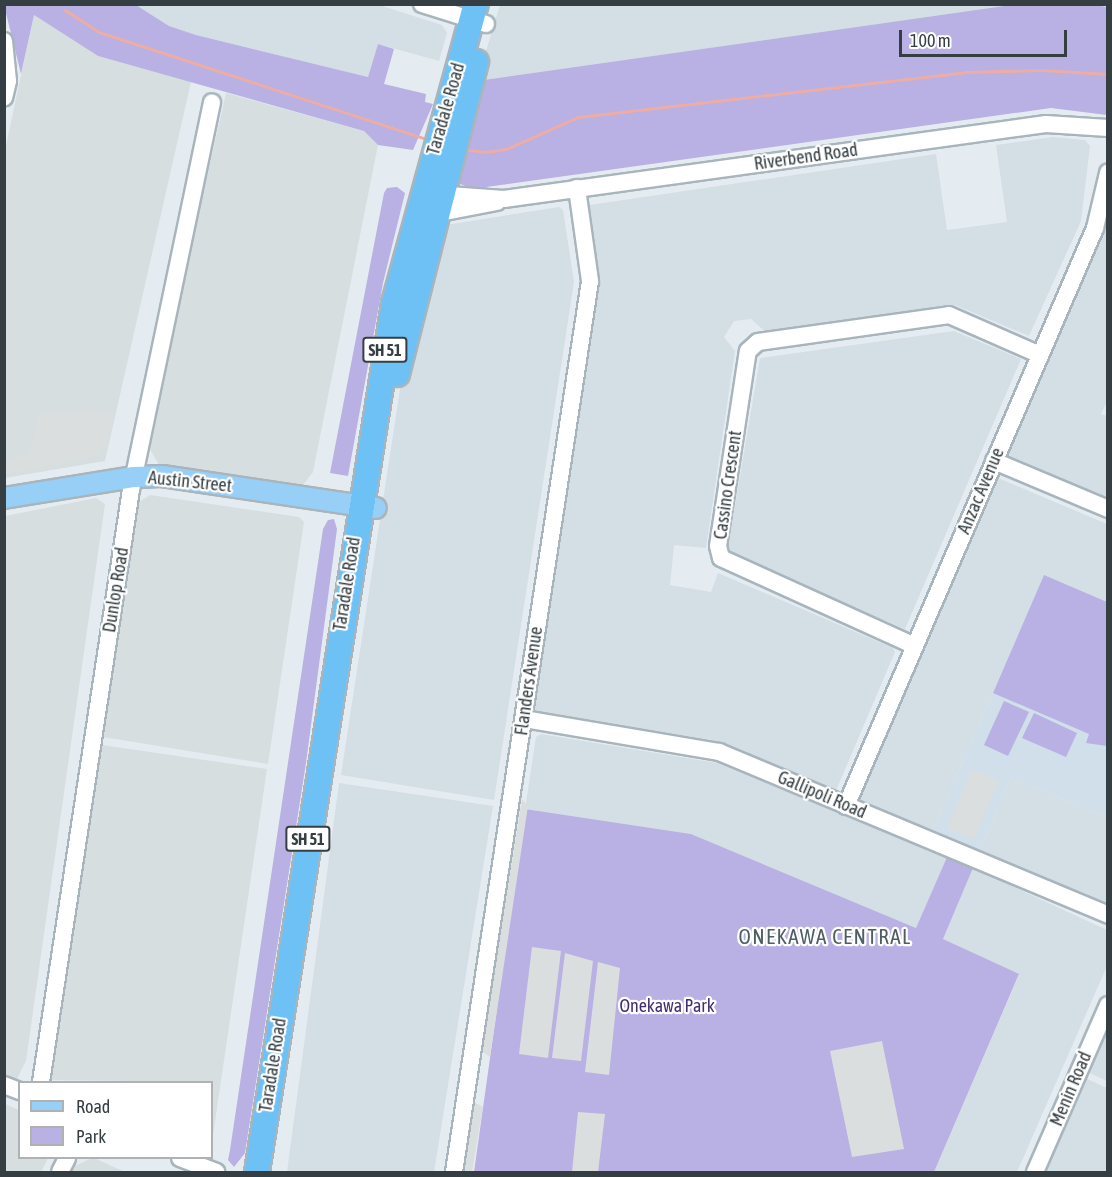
<!DOCTYPE html>
<html>
<head>
<meta charset="utf-8">
<style>
	body { margin:0 }
	#map { position:relative; width:1112px; height:1177px; overflow:hidden; background:#e5ecf1; font-family:"Asap Condensed",sans-serif }
	div>[style] { position:absolute }
	[style*='--x'] { left:calc(var(--x)*1px); top:calc(var(--y)*1px); width:calc(var(--w)*1px); rotate:calc(var(--a)*1deg) }
	.residential>* { inset:0; background:#d4dee5 }
	.industrial>* { inset:0; background:#d7dee0 }
	.education>* { inset:0; background:#d0dfea }
	.green>* { inset:0; background:#b9b0e3 }
	.parking>* { inset:0; background:#dadedf }
	.stream>* { height:3px; margin:-1.5px; padding:0 1.5px; transform-origin:1.5px; border-radius:1.5px; background:#ebada5 }
	.roads { filter:drop-shadow(2px 0 #a8b5bc) drop-shadow(-2px 0 #a8b5bc) drop-shadow(0 2px #a8b5bc) drop-shadow(0 -2px #a8b5bc) }
	.minor>* { height:16px; margin:-8px; padding:0 8px; transform-origin:8px; border-radius:8px; background:#fff }
	.major>* { height:20px; margin:-10px; padding:0 10px; transform-origin:10px; border-radius:10px; background:#98cff7 }
	.highway>* { height:24px; margin:-12px; padding:0 12px; transform-origin:12px; border-radius:12px; background:#6ec1f4 }
	span { translate:-50% -50%; white-space:nowrap; text-align:center; line-height:1.15; -webkit-text-stroke:4.5px #fff; paint-order:stroke }
	.shield-label span { padding:2px 4px; background:#fff; border:2px solid; border-radius:4px; -webkit-text-stroke-width:0 }
	.shield-label { font-size:16px; color:#353f43; font-weight:700 }
	.street-label { font-size:18px; color:#353f43 }
	.park-label { font-size:18px; color:#432d71 }
	.quarter-label { font-size:21px; color:#4d5e65; letter-spacing:1.5px }
	.frame { position:absolute; inset:0; border:6px solid #353f43; pointer-events:none }
	.legend { position:absolute; left:18px; top:1081px; width:195px; height:78px; box-sizing:border-box; background:#fff; border:2px solid #aeb2b4; margin:0; padding:8px 10px; list-style:none; font-size:18px; color:#353f43 }
	.legend li { display:flex; align-items:center; gap:12px; height:30px }
	.legend b { width:30px; border:2px solid #aeb2b4 }
	.scale { position:absolute; left:899px; top:30px; width:168px; height:27px; box-sizing:border-box; border:3px solid #353f43; border-top:0; padding-left:8px; font-size:18px; line-height:21px; white-space:nowrap; color:#353f43; -webkit-text-stroke:4px #fff; paint-order:stroke }
</style>
</head>
<body>
<div id="map">
	<div class="residential">
		<div style="clip-path:polygon(136px 5px,379px 5px,442px 25px,447px 33px,439px 61px,378px 44px,368px 77px,196px 35px,169px 26px)"></div>
		<div style="clip-path:polygon(500px 5px,1011px 5px,477px 81px)"></div>
		<div style="clip-path:polygon(1053px 137px,1085px 140px,1090px 146px,1081px 221px,1029px 336px,955px 305px,767px 333px,751px 319px,734px 321px,724px 337px,735px 351px,706px 548px,674px 545px,670px 585px,711px 592px,718px 573px,893px 648px,895px 652px,835px 793px,712px 740px,529px 711px,593px 281px,583px 206px,936px 154px,947px 230px,1007px 222px,996px 145px)"></div>
		<div style="clip-path:polygon(1107px 192px,1108px 400px,1101px 414px,1107px 416px,1107px 500px,1011px 458px,1005px 447px)"></div>
		<div style="clip-path:polygon(559px 207px,563px 210px,574px 282px,494px 800px,341px 775px,402px 376px,446px 225px)"></div>
		<div style="clip-path:polygon(954px 331px,1021px 359px,905px 629px,735px 558px,728px 547px,760px 358px)"></div>
		<div style="clip-path:polygon(998px 478px,1107px 524px,1107px 602px,1044px 575px,933px 830px,856px 801px)"></div>
		<div style="clip-path:polygon(541px 734px,717px 763px,947px 857px,916px 928px,691px 834px,525px 809px,536px 737px)"></div>
		<div style="clip-path:polygon(1011px 777px,1107px 818px,1107px 906px,980px 850px)"></div>
		<div style="clip-path:polygon(339px 783px,493px 806px,434px 1172px,287px 1172px)"></div>
		<div style="clip-path:polygon(973px 868px,1107px 930px,1107px 966px,1017px 1172px,934px 1172px,1019px 975px,943px 939px)"></div>
		<div style="clip-path:polygon(1107px 1019px,1107px 1081px,1085px 1071px)"></div>
		<div style="clip-path:polygon(1083px 1077px,1107px 1088px,1107px 1172px,1042px 1172px)"></div>
	</div>
	<div class="industrial">
		<div style="clip-path:polygon(34px 15px,98px 56px,191px 82px,105px 461px,5px 478px,5px 150px)"></div>
		<div style="clip-path:polygon(226px 93px,364px 131px,378px 145px,313px 472px,303px 485px,159px 465px,147px 444px)"></div>
		<div style="clip-path:polygon(150px 495px,299px 517px,304px 522px,268px 764px,103px 737px,139px 502px)"></div>
		<div style="clip-path:polygon(96px 498px,105px 504px,26px 1061px,16px 1081px,4px 1076px,5px 516px)"></div>
		<div style="clip-path:polygon(102px 745px,267px 769px,212px 1142px,212px 1082px,51px 1080px)"></div>
		<div style="clip-path:polygon(5px 1104px,19px 1110px,20px 1158px,48px 1158px,41px 1172px,5px 1172px)"></div>
		<div style="clip-path:polygon(92px 1158px,94px 1158px,125px 1172px,71px 1172px,75px 1166px)"></div>
	</div>
	<div class="education">
		<div style="clip-path:polygon(1044px 575px,1107px 602px,1107px 818px,1011px 777px,980px 850px,933px 830px)"></div>
	</div>
	<div class="green">
		<div style="clip-path:polygon(1090px 4px,1107px 7px,1107px 115px,1051px 108px,472px 189px,458px 183px,477px 81px,1011px 5px)"></div>
		<div style="clip-path:polygon(4px 5px,136px 5px,169px 26px,196px 35px,368px 77px,378px 44px,394px 49px,384px 84px,426px 94px,425px 102px,433px 104px,413px 150px,378px 145px,364px 131px,98px 56px,34px 15px,21px 74px)"></div>
		<div style="clip-path:polygon(397px 187px,405px 193px,383px 283px,348px 476px,330px 473px,384px 193px,387px 188px)"></div>
		<div style="clip-path:polygon(334px 519px,337px 529px,306px 763px,245px 1153px,234px 1167px,228px 1160px,230px 1150px,323px 529px,328px 520px)"></div>
		<div style="clip-path:polygon(1044px 575px,1107px 602px,1107px 746px,1086px 743px,1089px 734px,993px 693px)"></div>
		<div style="clip-path:polygon(1004px 701px,1029px 712px,1008px 756px,984px 745px)"></div>
		<div style="clip-path:polygon(1034px 713px,1077px 733px,1066px 757px,1022px 738px)"></div>
		<div style="clip-path:polygon(525px 809px,691px 834px,916px 928px,947px 857px,973px 868px,943px 939px,1019px 974px,934px 1172px,474px 1172px)"></div>
	</div>
	<div class="parking">
		<div style="clip-path:polygon(95px 410px,113px 416px,108px 447px,100px 448px,100px 455px,5px 474px,5px 461px,29px 454px,40px 412px)"></div>
		<div style="clip-path:polygon(972px 769px,999px 780px,974px 839px,947px 828px)"></div>
		<div style="clip-path:polygon(522px 799px,528px 806px,490px 1057px,482px 1051px)"></div>
		<div style="clip-path:polygon(532px 947px,561px 951px,548px 1058px,519px 1054px)"></div>
		<div style="clip-path:polygon(565px 953px,593px 961px,581px 1061px,552px 1058px)"></div>
		<div style="clip-path:polygon(598px 962px,620px 968px,609px 1075px,585px 1072px)"></div>
		<div style="clip-path:polygon(882px 1041px,904px 1149px,852px 1157px,830px 1051px)"></div>
		<div style="clip-path:polygon(474px 1102px,483px 1107px,472px 1172px,463px 1172px)"></div>
		<div style="clip-path:polygon(578px 1112px,605px 1114px,598px 1172px,572px 1172px)"></div>
	</div>
	<div class="stream">
		<div style="--x:65;--y:10;--w:40;--a:32.9"></div>
		<div style="--x:99;--y:32;--w:348;--a:18.1"></div>
		<div style="--x:463;--y:149;--w:22;--a:8"></div>
		<div style="--x:485;--y:152;--w:21;--a:-8"></div>
		<div style="--x:506;--y:149;--w:79;--a:-24"></div>
		<div style="--x:578;--y:117;--w:390;--a:-6.6"></div>
		<div style="--x:965;--y:72;--w:76;--a:-1.5"></div>
		<div style="--x:1041;--y:70;--w:67;--a:3.4"></div>
	</div>
	<div class="roads">
		<div class="minor">
			<div style="--x:422;--y:4;--w:67;--a:17.4"></div>
			<div style="--x:4;--y:41;--w:40;--a:84.3"></div>
			<div style="--x:8;--y:81;--w:17;--a:103"></div>
			<div style="--x:432;--y:201;--w:17;--a:40"></div>
			<div style="--x:445;--y:212;--w:53;--a:-10.9"></div>
			<div style="--x:438;--y:203;--w:14;--a:-36"></div>
			<div style="--x:449;--y:195;--w:55;--a:4.2"></div>
			<div style="--x:504;--y:199;--w:547;--a:-7.88"></div>
			<div style="--x:1046;--y:124;--w:62;--a:3.7"></div>
			<div style="--x:994;--y:461;--w:124;--a:22.8"></div>
			<div style="--x:915;--y:646;--w:213;--a:-155.6"></div>
			<div style="--x:721;--y:558;--w:12;--a:-104"></div>
			<div style="--x:718;--y:546;--w:197;--a:-81.3"></div>
			<div style="--x:748;--y:351;--w:13;--a:-42"></div>
			<div style="--x:758;--y:342;--w:193;--a:-8"></div>
			<div style="--x:949;--y:315;--w:99;--a:23.7"></div>
			<div style="--x:524;--y:719;--w:198;--a:9.6"></div>
			<div style="--x:719;--y:752;--w:422;--a:22.7"></div>
			<div style="--x:846;--y:806;--w:629;--a:-66.69"></div>
			<div style="--x:1095;--y:228;--w:57;--a:-76.7"></div>
			<div style="--x:41;--y:1082;--w:599;--a:-81.36"></div>
			<div style="--x:131;--y:490;--w:396;--a:-78.2"></div>
			<div style="--x:4;--y:1085;--w:17;--a:21"></div>
			<div style="--x:180;--y:1158;--w:39;--a:21"></div>
			<div style="--x:60;--y:1172;--w:16;--a:-63"></div>
			<div style="--x:454;--y:1172;--w:901;--a:-81.32"></div>
			<div style="--x:590;--y:281;--w:94;--a:-98"></div>
			<div style="--x:1035;--y:1172;--w:182;--a:-66.4"></div>
		</div>
		<div class="major">
			<div style="--x:4;--y:498;--w:132;--a:-9.2"></div>
			<div style="--x:134;--y:477;--w:28;--a:-2"></div>
			<div style="--x:162;--y:476;--w:216;--a:8.5"></div>
		</div>
		<div class="highway">
			<div style="--x:397;--y:374;--w:322;--a:-75.8"></div>
			<div style="--x:257;--y:1172;--w:880;--a:-81.04"></div>
			<div style="--x:394;--y:303;--w:310;--a:-74.7"></div>
		</div>
	</div>
	<div class="shield-label">
		<span style="left:385px;top:350px">SH 51</span>
		<span style="left:308px;top:839px">SH 51</span>
	</div>
	<div class="street-label">
		<span style="left:446px;top:109px;rotate:-74deg">Taradale Road</span>
		<span style="left:806px;top:157px;rotate:-8deg">Riverbend Road</span>
		<span style="left:190px;top:482px;rotate:6deg">Austin Street</span>
		<span style="left:728px;top:485px;rotate:-82deg">Cassino Crescent</span>
		<span style="left:981px;top:491px;rotate:-67deg">Anzac Avenue</span>
		<span style="left:347px;top:584px;rotate:-81deg">Taradale Road</span>
		<span style="left:116px;top:590px;rotate:-81deg">Dunlop Road</span>
		<span style="left:529px;top:681px;rotate:-82deg">Flanders Avenue</span>
		<span style="left:822px;top:795px;rotate:23deg">Gallipoli Road</span>
		<span style="left:273px;top:1065px;rotate:-81deg">Taradale Road</span>
		<span style="left:1071px;top:1089px;rotate:-67deg">Menin Road</span>
	</div>
	<div class="park-label">
		<span style="left:667px;top:1006px">Onekawa Park</span>
	</div>
	<div class="quarter-label">
		<span style="left:825px;top:936px">ONEKAWA CENTRAL</span>
	</div>
	<div class="frame"></div>
	<ul class="legend">
	<li><b style="height:8px;background:#98cff7"></b>Road</li>
	<li><b style="height:16px;background:#b9b0e3"></b>Park</li>
	</ul>
	<div class="scale">100 m</div>
</div>
</body>
</html>
